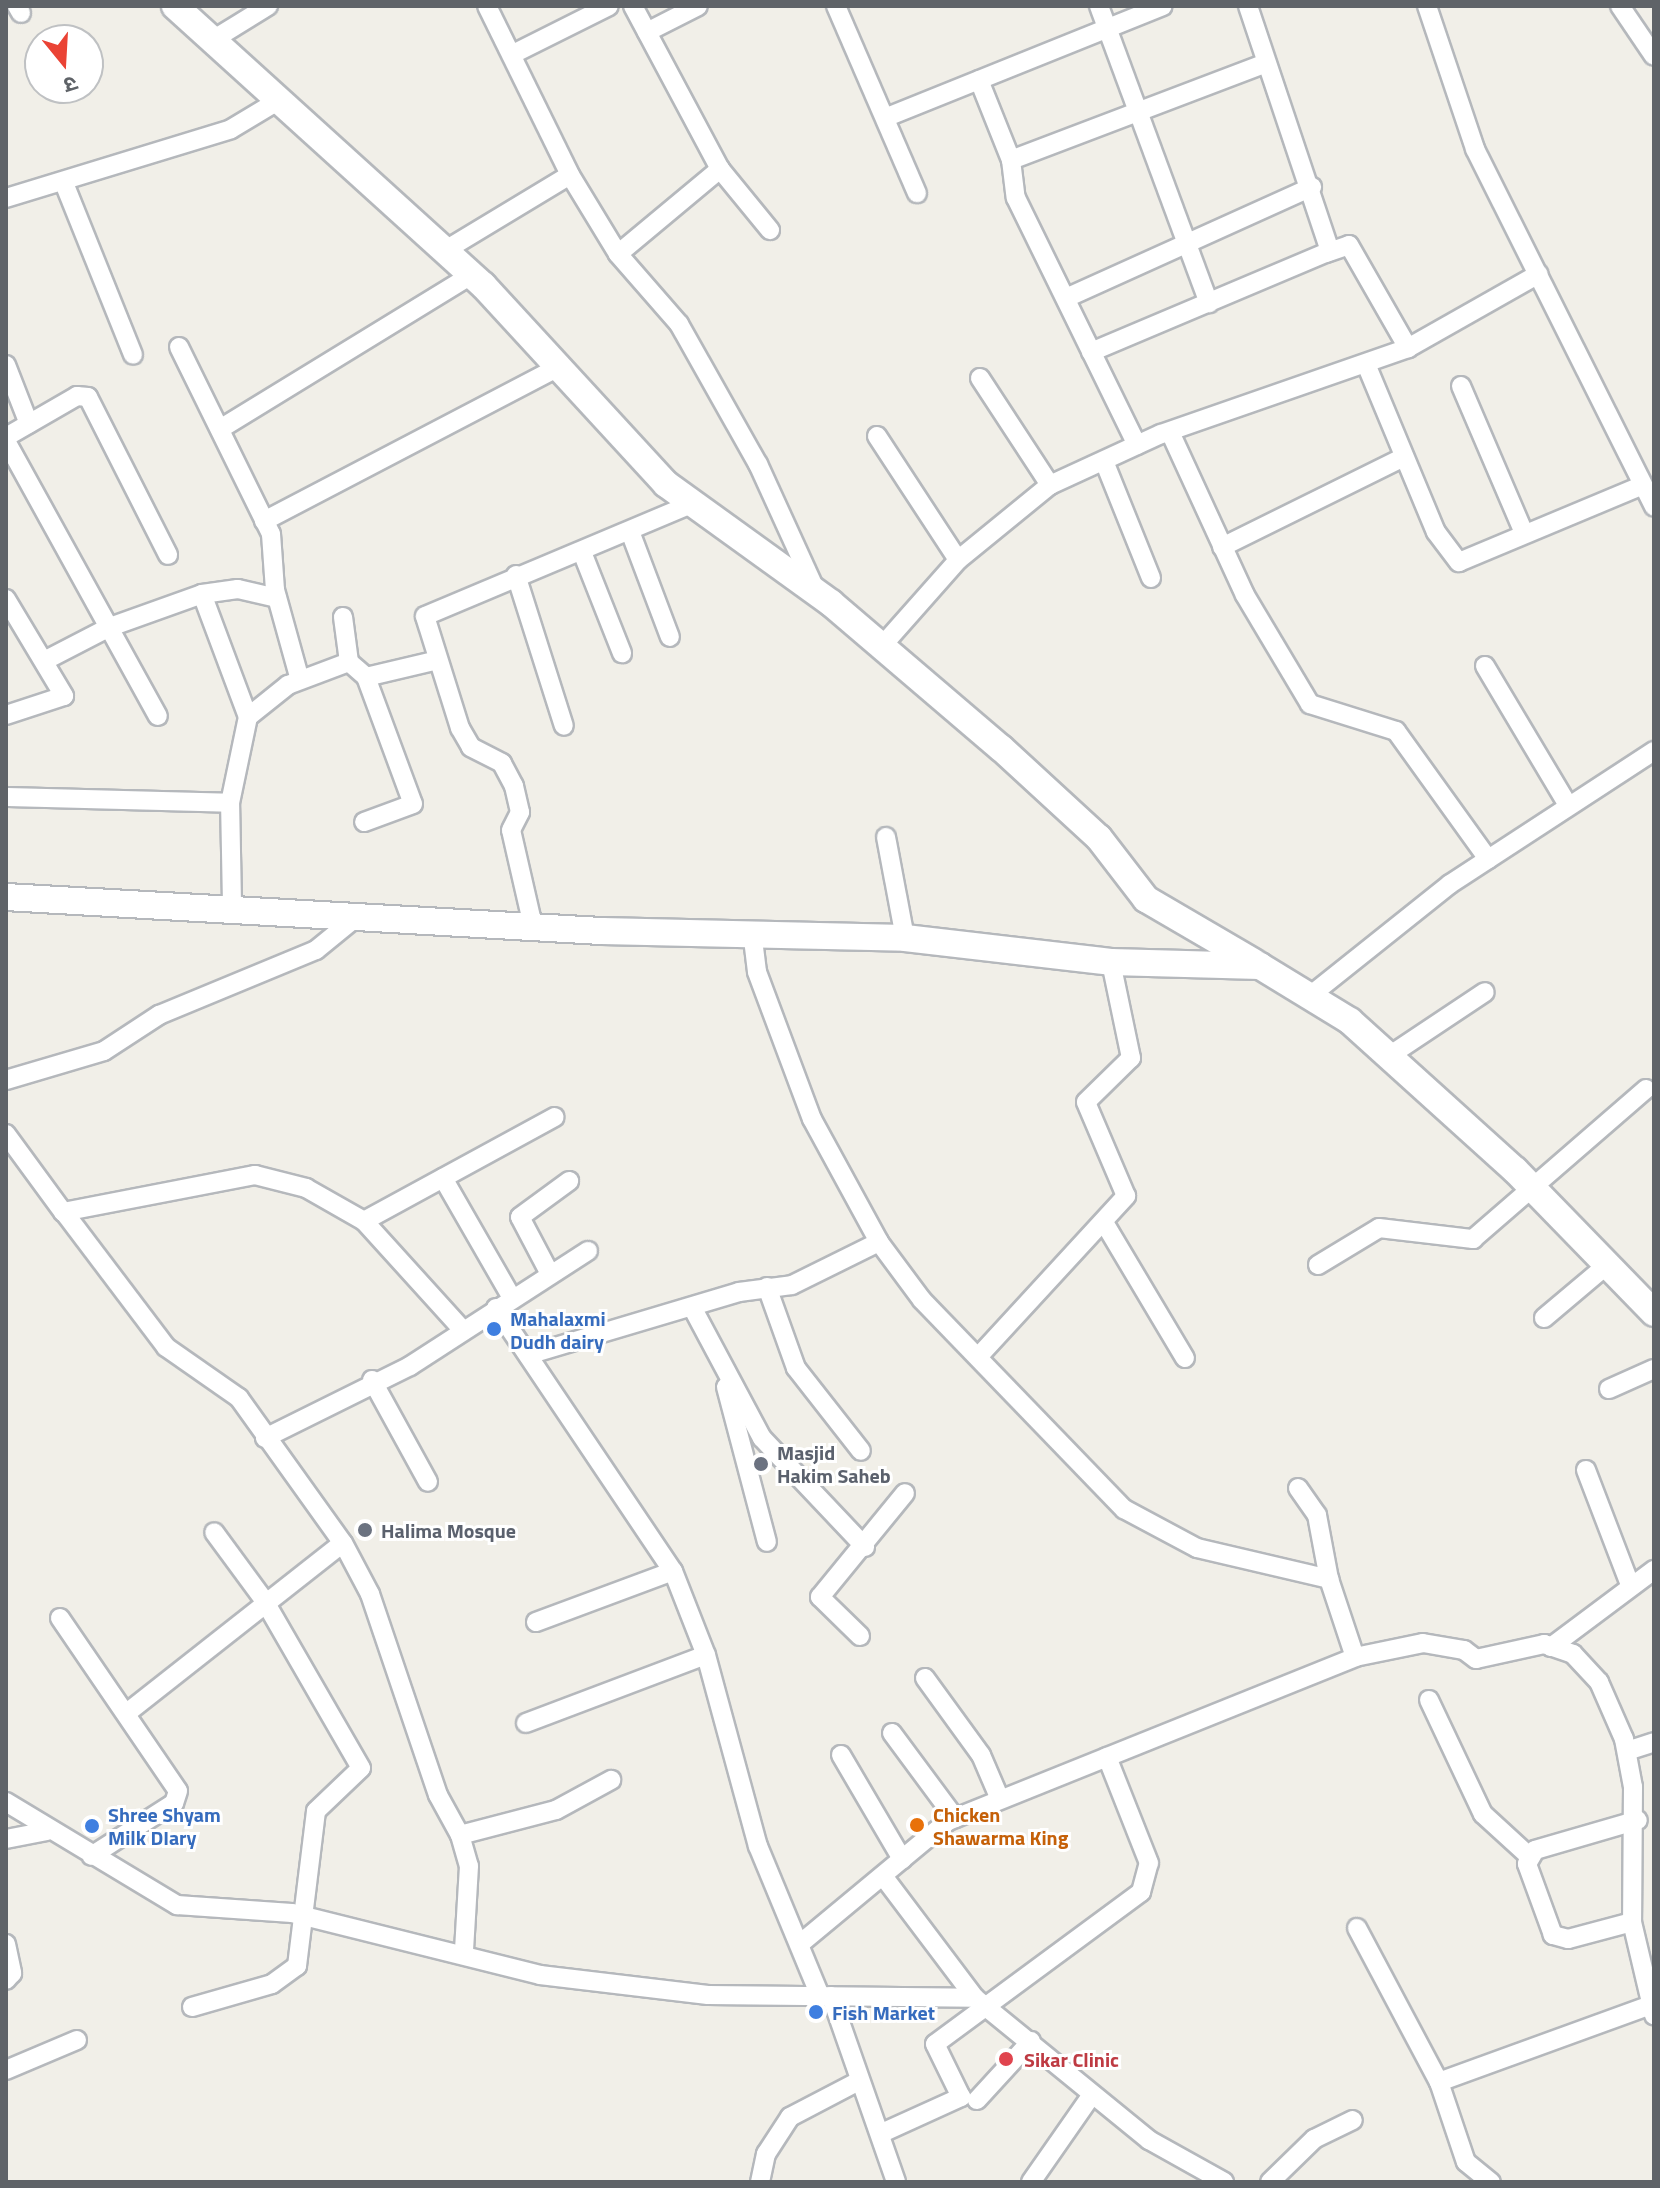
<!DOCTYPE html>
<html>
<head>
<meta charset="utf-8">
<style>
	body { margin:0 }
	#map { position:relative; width:1660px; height:2188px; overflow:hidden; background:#f1efe8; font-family:"Titillium Web","Noto Sans Devanagari",sans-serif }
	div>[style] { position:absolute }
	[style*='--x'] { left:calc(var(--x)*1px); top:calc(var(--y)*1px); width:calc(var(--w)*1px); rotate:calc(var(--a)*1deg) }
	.roads { filter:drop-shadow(2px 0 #b5b8bc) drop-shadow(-2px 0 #b5b8bc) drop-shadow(0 2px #b5b8bc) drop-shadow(0 -2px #b5b8bc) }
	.street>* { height:18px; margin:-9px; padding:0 9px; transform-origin:9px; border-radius:9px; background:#fff }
	.secondary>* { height:26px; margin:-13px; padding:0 13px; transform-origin:13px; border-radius:13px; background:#fff }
	.dots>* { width:22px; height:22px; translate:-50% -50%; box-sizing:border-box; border:4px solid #fff; border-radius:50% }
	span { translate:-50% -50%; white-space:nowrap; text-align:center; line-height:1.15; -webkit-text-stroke:6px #fff; paint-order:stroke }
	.shop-label { font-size:20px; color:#366cbe; font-weight:700 }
	.left { translate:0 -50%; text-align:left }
	.worship-label { font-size:20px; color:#5b616d; font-weight:700 }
	.food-label { font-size:20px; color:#c56008; font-weight:700 }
	.health-label { font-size:20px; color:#be3a42; font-weight:700 }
	.frame { position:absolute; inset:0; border:8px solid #5f6368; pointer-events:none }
	.north { position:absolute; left:24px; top:24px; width:80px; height:80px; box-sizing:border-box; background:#fff; border:2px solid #bfc1c3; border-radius:50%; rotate:162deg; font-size:22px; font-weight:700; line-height:32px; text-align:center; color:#5f6368 }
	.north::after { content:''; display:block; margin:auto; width:28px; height:36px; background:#ea4335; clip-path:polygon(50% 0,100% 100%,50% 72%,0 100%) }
</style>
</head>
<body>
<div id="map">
	<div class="roads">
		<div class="street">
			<div style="--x:17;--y:6;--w:8;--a:60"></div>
			<div style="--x:487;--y:6;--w:188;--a:63.8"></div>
			<div style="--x:570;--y:175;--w:92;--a:58.7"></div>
			<div style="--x:618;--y:254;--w:93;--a:48.9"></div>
			<div style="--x:679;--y:324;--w:161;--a:60.6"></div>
			<div style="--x:758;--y:464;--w:140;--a:65.5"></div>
			<div style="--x:633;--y:6;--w:185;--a:61.9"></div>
			<div style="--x:720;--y:169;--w:79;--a:50.7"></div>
			<div style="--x:836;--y:6;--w:204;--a:66.6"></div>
			<div style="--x:1099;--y:6;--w:317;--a:69.7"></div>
			<div style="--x:1427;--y:6;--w:151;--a:71.4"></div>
			<div style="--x:1475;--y:149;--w:400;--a:63.4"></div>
			<div style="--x:1620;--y:6;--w:60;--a:55.8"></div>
			<div style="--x:647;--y:32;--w:57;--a:-27"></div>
			<div style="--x:211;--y:41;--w:67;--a:-31.6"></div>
			<div style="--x:513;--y:54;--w:107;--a:-26.6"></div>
			<div style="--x:979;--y:80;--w:86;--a:68.2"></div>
			<div style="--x:1011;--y:160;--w:38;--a:83"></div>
			<div style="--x:1016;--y:198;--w:275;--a:63.9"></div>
			<div style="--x:887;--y:117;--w:297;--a:-21.9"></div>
			<div style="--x:1011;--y:160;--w:271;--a:-20.8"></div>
			<div style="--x:64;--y:183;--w:185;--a:68.1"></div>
			<div style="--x:6;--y:198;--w:235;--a:-17"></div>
			<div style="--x:231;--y:129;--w:52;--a:-31"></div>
			<div style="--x:444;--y:251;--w:147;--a:-31.1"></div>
			<div style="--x:1326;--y:253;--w:24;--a:-19"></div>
			<div style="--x:1349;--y:245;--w:119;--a:60.2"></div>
			<div style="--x:618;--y:254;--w:133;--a:-39.8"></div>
			<div style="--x:1066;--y:298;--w:270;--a:-24.3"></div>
			<div style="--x:179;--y:347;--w:208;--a:63.8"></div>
			<div style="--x:271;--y:534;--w:56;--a:85.9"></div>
			<div style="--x:275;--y:590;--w:93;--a:74.5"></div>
			<div style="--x:1091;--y:352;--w:259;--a:-22.9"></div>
			<div style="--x:1330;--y:251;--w:258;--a:-108.5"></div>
			<div style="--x:1366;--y:364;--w:182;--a:67.4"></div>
			<div style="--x:1436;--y:532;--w:38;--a:53"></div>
			<div style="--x:1459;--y:562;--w:199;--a:-22.7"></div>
			<div style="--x:6;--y:365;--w:63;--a:68.7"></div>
			<div style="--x:980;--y:378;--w:128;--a:56.8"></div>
			<div style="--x:1461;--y:386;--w:158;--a:66.8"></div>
			<div style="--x:220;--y:429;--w:294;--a:-31.5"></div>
			<div style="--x:1170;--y:432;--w:179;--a:65.3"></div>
			<div style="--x:1245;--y:595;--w:127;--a:59.2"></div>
			<div style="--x:1310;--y:704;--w:90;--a:17.4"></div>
			<div style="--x:1396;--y:731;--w:158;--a:54.3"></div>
			<div style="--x:877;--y:436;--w:148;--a:56.8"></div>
			<div style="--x:6;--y:437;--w:82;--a:-30"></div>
			<div style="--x:77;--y:396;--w:11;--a:5"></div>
			<div style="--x:88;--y:397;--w:177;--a:63.1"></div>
			<div style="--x:6;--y:441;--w:314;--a:61.1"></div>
			<div style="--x:1104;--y:461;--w:126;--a:68.1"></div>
			<div style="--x:264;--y:521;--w:333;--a:-27.6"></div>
			<div style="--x:631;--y:534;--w:110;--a:69.3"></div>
			<div style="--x:1222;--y:547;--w:203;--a:-26.3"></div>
			<div style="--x:582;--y:552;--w:109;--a:68.4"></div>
			<div style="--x:516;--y:575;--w:158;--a:72.4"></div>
			<div style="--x:202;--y:594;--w:131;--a:69.5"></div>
			<div style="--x:6;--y:599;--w:113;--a:59.1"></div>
			<div style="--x:64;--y:696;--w:61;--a:161.9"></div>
			<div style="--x:343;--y:617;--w:45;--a:82.4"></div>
			<div style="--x:349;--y:662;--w:23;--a:41"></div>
			<div style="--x:366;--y:677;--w:135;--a:69.7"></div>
			<div style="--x:413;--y:804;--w:52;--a:159.8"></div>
			<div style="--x:882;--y:646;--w:115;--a:-48.5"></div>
			<div style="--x:958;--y:560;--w:119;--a:-39.2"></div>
			<div style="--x:1050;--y:485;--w:122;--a:-24.7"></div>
			<div style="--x:1161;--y:434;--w:262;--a:-19.2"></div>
			<div style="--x:1408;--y:348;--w:150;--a:-29.5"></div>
			<div style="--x:44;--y:661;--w:74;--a:-27.3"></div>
			<div style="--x:110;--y:627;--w:98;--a:-19.7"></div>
			<div style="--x:202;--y:594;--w:36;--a:-8"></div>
			<div style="--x:238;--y:589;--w:40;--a:13"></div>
			<div style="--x:1485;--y:666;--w:162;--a:59.2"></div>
			<div style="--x:366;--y:677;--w:74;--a:-13.3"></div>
			<div style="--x:6;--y:797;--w:224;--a:1.5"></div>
			<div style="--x:886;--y:837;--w:103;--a:79.3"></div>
			<div style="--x:232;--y:904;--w:101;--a:-91.1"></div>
			<div style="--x:230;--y:803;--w:88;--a:-78.2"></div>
			<div style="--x:248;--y:717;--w:51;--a:-38.7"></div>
			<div style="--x:288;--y:685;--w:65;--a:-20.7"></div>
			<div style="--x:533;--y:926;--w:98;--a:-102.9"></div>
			<div style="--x:511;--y:830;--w:20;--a:-63"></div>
			<div style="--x:520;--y:812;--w:27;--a:-103"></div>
			<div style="--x:514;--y:786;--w:26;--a:-118"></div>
			<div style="--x:502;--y:763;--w:35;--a:-153"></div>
			<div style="--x:471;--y:747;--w:22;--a:-120"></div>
			<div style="--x:460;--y:728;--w:117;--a:-107.4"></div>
			<div style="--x:425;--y:616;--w:289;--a:-22.8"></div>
			<div style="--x:752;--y:931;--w:41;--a:83"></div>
			<div style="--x:757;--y:972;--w:157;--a:69.5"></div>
			<div style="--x:812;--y:1119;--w:140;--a:61.4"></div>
			<div style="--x:879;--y:1242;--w:72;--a:53.4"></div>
			<div style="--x:922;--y:1300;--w:291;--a:46"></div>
			<div style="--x:1124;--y:1509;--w:83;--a:28.1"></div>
			<div style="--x:1197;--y:1548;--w:136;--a:13.2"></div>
			<div style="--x:1329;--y:1579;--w:82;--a:71.6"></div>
			<div style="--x:1355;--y:1657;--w:69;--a:-11.6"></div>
			<div style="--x:1423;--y:1643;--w:42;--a:9.7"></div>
			<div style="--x:1464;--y:1650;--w:15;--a:37"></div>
			<div style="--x:1476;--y:1659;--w:70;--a:-12.4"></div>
			<div style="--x:1544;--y:1644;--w:31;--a:19"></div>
			<div style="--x:1573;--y:1654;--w:38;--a:47"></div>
			<div style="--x:1599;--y:1682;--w:62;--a:66.3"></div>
			<div style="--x:1624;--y:1739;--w:49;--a:79.4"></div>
			<div style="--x:1633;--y:1787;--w:135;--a:90.4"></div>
			<div style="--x:1632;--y:1922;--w:96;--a:76.7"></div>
			<div style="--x:1311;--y:995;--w:178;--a:-38.6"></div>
			<div style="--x:1450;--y:884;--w:244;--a:-33.1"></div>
			<div style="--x:1389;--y:1056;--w:115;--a:-33.7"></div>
			<div style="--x:6;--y:1080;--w:102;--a:-16.5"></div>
			<div style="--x:104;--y:1051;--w:66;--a:-33.2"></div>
			<div style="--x:159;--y:1015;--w:170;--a:-22.5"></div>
			<div style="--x:316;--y:950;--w:49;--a:-39.2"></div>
			<div style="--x:6;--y:1134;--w:97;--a:53.8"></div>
			<div style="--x:63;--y:1212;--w:196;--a:-10.9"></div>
			<div style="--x:255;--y:1175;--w:53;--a:14.3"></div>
			<div style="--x:306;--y:1188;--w:67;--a:29.6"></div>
			<div style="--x:364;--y:1221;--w:144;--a:47.8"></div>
			<div style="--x:443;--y:1178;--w:138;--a:60.1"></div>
			<div style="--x:64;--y:1212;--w:169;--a:52.9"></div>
			<div style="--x:166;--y:1347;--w:89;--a:34.9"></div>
			<div style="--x:239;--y:1398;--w:178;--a:54.4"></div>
			<div style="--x:343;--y:1543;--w:58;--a:62.1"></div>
			<div style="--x:370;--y:1594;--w:212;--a:71.3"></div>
			<div style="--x:438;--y:1795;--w:46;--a:61.2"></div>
			<div style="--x:460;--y:1835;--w:32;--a:74"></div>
			<div style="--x:469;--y:1866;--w:84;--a:93.4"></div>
			<div style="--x:364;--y:1221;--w:217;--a:-28.6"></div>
			<div style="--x:1105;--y:1224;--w:156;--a:59.2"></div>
			<div style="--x:1318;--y:1265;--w:71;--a:-31.2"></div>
			<div style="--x:1379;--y:1228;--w:95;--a:6.7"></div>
			<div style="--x:1473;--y:1239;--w:229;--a:-40.9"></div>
			<div style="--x:550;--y:1274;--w:64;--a:-117.8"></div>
			<div style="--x:520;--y:1217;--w:61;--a:-36.3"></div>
			<div style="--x:767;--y:1287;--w:86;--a:70.3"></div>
			<div style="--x:796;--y:1368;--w:105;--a:51.9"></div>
			<div style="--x:692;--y:1307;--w:149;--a:61.9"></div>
			<div style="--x:762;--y:1438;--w:150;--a:46.6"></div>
			<div style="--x:496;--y:1308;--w:317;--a:56.1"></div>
			<div style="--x:673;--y:1571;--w:90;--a:68.6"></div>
			<div style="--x:706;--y:1655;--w:198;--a:74.8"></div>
			<div style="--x:758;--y:1846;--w:162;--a:67.5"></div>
			<div style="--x:1544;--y:1318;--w:82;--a:-40.1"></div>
			<div style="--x:528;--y:1355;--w:220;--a:-16.6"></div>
			<div style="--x:739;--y:1292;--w:53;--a:-7.5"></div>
			<div style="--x:792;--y:1285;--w:97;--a:-26.3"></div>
			<div style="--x:978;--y:1357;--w:219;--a:-47.4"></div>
			<div style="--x:1126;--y:1196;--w:102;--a:-113.1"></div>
			<div style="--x:1086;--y:1102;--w:63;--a:-44.4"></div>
			<div style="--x:1131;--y:1058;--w:98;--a:-101.8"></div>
			<div style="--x:372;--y:1380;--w:116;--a:61.2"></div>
			<div style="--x:726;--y:1387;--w:160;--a:75.2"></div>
			<div style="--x:1609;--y:1389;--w:49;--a:-24"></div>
			<div style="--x:265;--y:1438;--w:162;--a:-26.4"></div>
			<div style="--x:410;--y:1366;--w:212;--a:-32.9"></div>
			<div style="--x:1586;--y:1470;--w:125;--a:69"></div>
			<div style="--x:1298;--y:1488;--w:33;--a:55"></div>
			<div style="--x:1317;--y:1515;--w:65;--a:79.4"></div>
			<div style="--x:60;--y:1618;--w:209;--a:55.7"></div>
			<div style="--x:178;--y:1791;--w:13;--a:108"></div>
			<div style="--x:174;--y:1803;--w:98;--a:147.4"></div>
			<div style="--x:536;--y:1622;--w:146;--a:-20.4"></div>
			<div style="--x:860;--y:1636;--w:56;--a:-135.7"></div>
			<div style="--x:820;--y:1597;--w:134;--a:-50.7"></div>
			<div style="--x:1551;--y:1647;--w:129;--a:-36.8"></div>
			<div style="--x:925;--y:1678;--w:95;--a:54"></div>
			<div style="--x:981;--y:1755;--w:46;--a:66.8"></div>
			<div style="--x:1429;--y:1700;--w:126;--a:64.7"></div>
			<div style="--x:1483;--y:1814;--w:62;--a:42.4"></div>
			<div style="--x:128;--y:1712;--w:273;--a:-38.2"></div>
			<div style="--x:526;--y:1723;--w:192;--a:-20.7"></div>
			<div style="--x:892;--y:1733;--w:106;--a:53.5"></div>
			<div style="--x:1627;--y:1751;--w:28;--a:-18"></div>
			<div style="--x:841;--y:1755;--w:121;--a:59.6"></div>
			<div style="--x:6;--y:1802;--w:200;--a:31.1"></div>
			<div style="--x:177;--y:1905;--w:115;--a:4"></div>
			<div style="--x:292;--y:1913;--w:256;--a:14"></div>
			<div style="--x:540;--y:1975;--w:169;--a:6.8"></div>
			<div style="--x:708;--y:1995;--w:267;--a:0.6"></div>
			<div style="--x:975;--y:1998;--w:225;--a:39.2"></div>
			<div style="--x:1149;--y:2140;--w:86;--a:29.2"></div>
			<div style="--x:460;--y:1835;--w:99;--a:-14.6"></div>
			<div style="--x:556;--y:1810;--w:63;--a:-28.6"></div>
			<div style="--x:6;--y:1839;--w:42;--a:-11"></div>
			<div style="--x:883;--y:1876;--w:153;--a:53"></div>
			<div style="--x:1632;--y:1922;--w:66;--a:165.1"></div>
			<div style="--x:1568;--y:1939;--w:16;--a:-165"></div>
			<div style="--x:1553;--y:1935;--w:76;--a:-110.1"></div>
			<div style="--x:1527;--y:1864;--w:16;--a:-60"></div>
			<div style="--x:1535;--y:1850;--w:107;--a:-16.2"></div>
			<div style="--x:1357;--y:1928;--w:174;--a:62"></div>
			<div style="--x:1439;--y:2082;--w:84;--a:71.4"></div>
			<div style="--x:1466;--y:2162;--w:32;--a:39"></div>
			<div style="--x:801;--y:1943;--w:191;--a:-39.7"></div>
			<div style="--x:948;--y:1821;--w:439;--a:-21.9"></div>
			<div style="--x:6;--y:1944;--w:30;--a:78"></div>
			<div style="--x:12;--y:1973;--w:9;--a:131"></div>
			<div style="--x:831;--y:1996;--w:197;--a:70.7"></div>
			<div style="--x:192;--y:2007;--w:83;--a:-16"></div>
			<div style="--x:272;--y:1984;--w:31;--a:-36"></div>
			<div style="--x:297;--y:1966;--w:156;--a:-83"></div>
			<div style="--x:316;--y:1811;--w:62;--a:-43.7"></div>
			<div style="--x:361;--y:1768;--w:194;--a:-120"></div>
			<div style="--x:264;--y:1600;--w:84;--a:-126.3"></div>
			<div style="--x:6;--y:2070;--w:77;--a:-22.9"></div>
			<div style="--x:1439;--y:2082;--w:226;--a:-20"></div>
			<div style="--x:977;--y:2100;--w:80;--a:-47.5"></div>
			<div style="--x:884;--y:2132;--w:85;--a:-24.4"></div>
			<div style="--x:961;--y:2097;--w:59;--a:-116.1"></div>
			<div style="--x:935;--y:2044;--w:256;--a:-36.4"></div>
			<div style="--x:1141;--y:1892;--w:30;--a:-75"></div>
			<div style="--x:1149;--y:1863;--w:114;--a:-111.6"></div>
			<div style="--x:760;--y:2182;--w:29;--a:-78"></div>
			<div style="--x:766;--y:2154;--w:44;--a:-57"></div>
			<div style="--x:790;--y:2117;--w:78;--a:-27.6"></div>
			<div style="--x:1031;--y:2182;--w:105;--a:-55.1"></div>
			<div style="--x:1270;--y:2182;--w:62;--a:-44.3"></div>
			<div style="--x:1314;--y:2139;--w:43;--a:-26"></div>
		</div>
		<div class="secondary">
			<div style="--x:175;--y:6;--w:416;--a:42.2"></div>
			<div style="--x:483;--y:285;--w:270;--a:47.4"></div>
			<div style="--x:666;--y:484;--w:203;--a:35.8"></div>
			<div style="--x:831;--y:603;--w:223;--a:40.5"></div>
			<div style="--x:1001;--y:748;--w:133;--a:42.6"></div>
			<div style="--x:1099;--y:838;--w:77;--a:52.4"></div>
			<div style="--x:1146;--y:899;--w:125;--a:30.3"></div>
			<div style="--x:6;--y:897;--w:597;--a:3.27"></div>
			<div style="--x:602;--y:931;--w:303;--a:1.3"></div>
			<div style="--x:905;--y:938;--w:207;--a:6.6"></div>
			<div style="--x:1111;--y:962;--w:149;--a:1.5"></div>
			<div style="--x:1260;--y:966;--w:105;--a:31.4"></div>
			<div style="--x:1350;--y:1021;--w:222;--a:42.1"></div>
			<div style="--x:1515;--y:1170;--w:199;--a:45.8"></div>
		</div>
	</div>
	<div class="dots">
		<div style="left:494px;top:1329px;background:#3f7fe0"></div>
		<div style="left:761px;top:1464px;background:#6b7280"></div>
		<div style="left:365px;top:1530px;background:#6b7280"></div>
		<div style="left:917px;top:1825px;background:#e8710a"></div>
		<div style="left:92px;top:1826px;background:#3f7fe0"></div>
		<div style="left:816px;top:2012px;background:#3f7fe0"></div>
		<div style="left:1006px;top:2059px;background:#e0444e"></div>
	</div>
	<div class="shop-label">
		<span class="left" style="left:510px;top:1330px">Mahalaxmi<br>Dudh dairy</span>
		<span class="left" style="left:108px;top:1826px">Shree Shyam<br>Milk DIary</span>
		<span class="left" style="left:832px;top:2012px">Fish Market</span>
	</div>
	<div class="worship-label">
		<span class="left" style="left:777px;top:1464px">Masjid<br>Hakim Saheb</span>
		<span class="left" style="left:381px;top:1530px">Halima Mosque</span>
	</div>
	<div class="food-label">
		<span class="left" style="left:933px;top:1826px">Chicken<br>Shawarma King</span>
	</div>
	<div class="health-label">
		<span class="left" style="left:1024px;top:2059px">Sikar Clinic</span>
	</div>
	<div class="frame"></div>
	<div class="north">उ</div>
</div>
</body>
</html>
